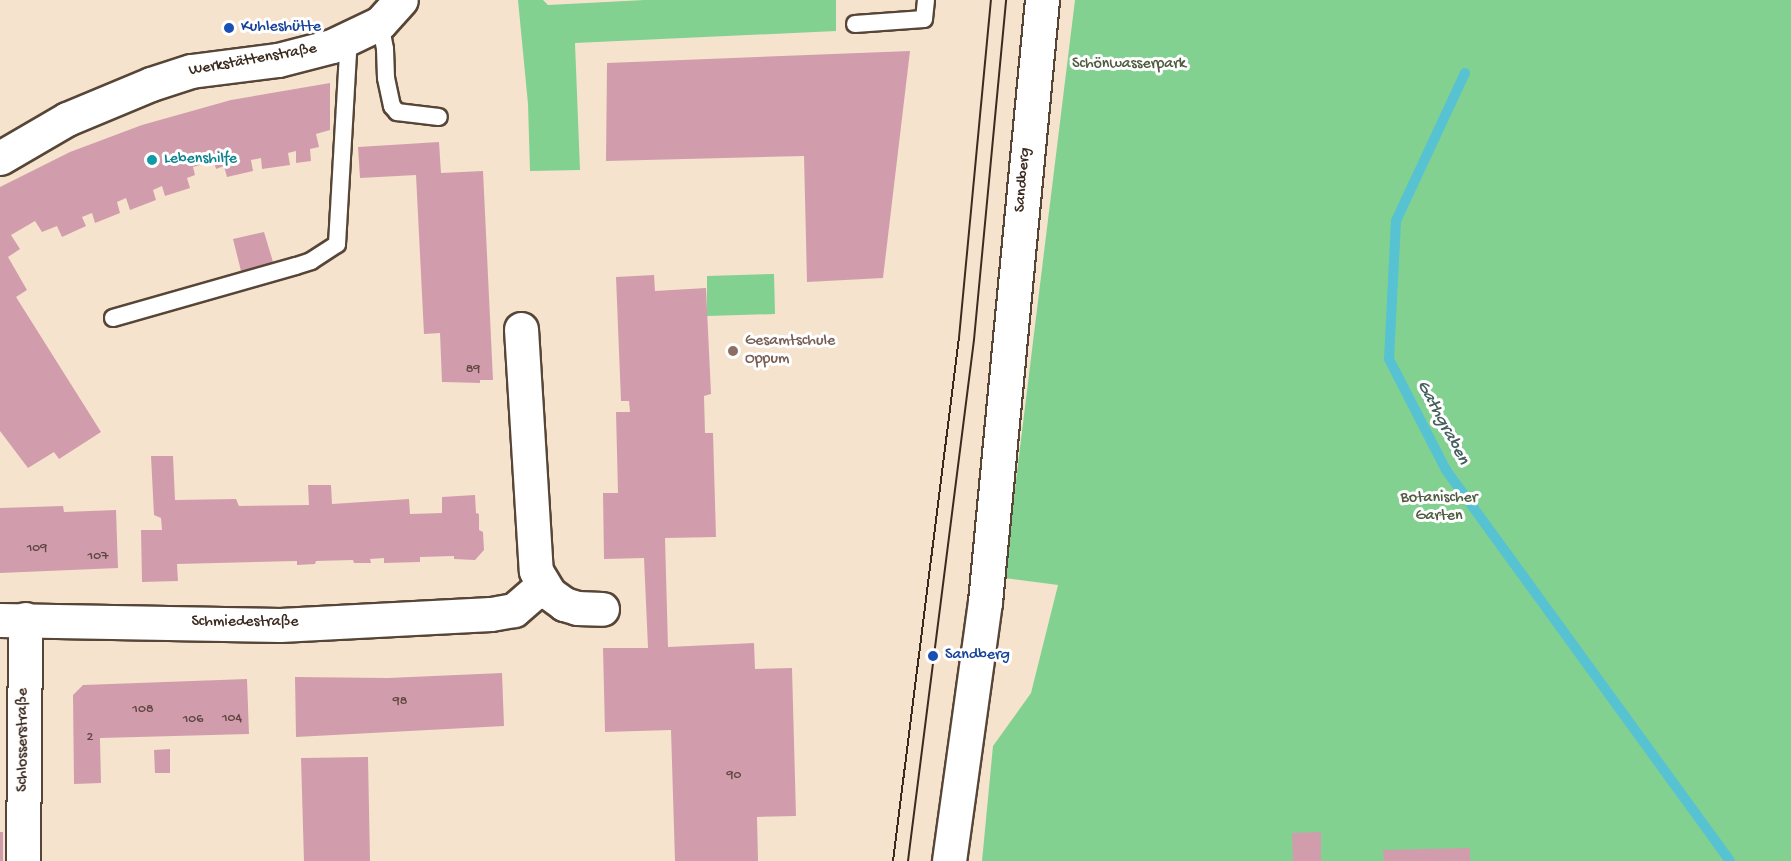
<!DOCTYPE html>
<html>
<head>
<meta charset="utf-8">
<style>
	body { margin:0 }
	#map { position:relative; width:1791px; height:861px; overflow:hidden; background:#f6e3cd; font-family:"Gochi Hand",sans-serif }
	div>[style] { position:absolute }
	[style*='--x'] { left:calc(var(--x)*1px); top:calc(var(--y)*1px); width:calc(var(--w)*1px); rotate:calc(var(--a)*1deg) }
	.green>* { inset:0; background:#82d191 }
	.stream>* { height:10px; margin:-5px; padding:0 5px; transform-origin:5px; border-radius:5px; background:#57c2d1 }
	.building>* { inset:0; background:#d19dad }
	.roads { filter:drop-shadow(2px 0 #574638) drop-shadow(-2px 0 #574638) drop-shadow(0 2px #574638) drop-shadow(0 -2px #574638) }
	.lane>* { height:16px; margin:-8px; padding:0 8px; transform-origin:8px; border-radius:8px; background:#fff }
	.street>* { height:33px; margin:-16.5px; padding:0 16.5px; transform-origin:16.5px; border-radius:16.5px; background:#fff }
	.tram>* { height:1.5px; margin:-0.75px; padding:0 0.75px; transform-origin:0.75px; border-radius:0.75px; background:#3b2a1e }
	.dots>* { width:16px; height:16px; translate:-50% -50%; box-sizing:border-box; border:3px solid #fff; border-radius:50% }
	span { translate:-50% -50%; white-space:nowrap; text-align:center; line-height:1.15; -webkit-text-stroke:6px #fff; paint-order:stroke }
	.number-label { font-size:14px; color:#604742 }
	.number-label span { -webkit-text-stroke-width:0 }
	.transit-label { font-size:16px; color:#164399 }
	.left { translate:0 -50%; text-align:left }
	.street-label { font-size:16px; color:#3b2a1e }
	.park-label { font-size:16px; color:#505c40 }
	.culture-label { font-size:16px; color:#0d838f }
	.education-label { font-size:16px; color:#785e54 }
	.water-label { font-size:18px; color:#455f5d; font-style:italic }
</style>
</head>
<body>
<div id="map">
	<div class="green">
		<div style="clip-path:polygon(518px 0,543px 0,548px 5px,645px 0,836px 0,836px 31px,575px 43px,580px 170px,530px 171px,528px 104px)"></div>
		<div style="clip-path:polygon(1075px 0,1791px 0,1791px 861px,982px 861px,993px 746px,1031px 693px,1058px 585px,1004px 578px)"></div>
		<div style="clip-path:polygon(774px 274px,775px 314px,707px 316px,707px 276px)"></div>
	</div>
	<div class="stream">
		<div style="--x:1465;--y:73;--w:163;--a:115"></div>
		<div style="--x:1396;--y:221;--w:138;--a:92.9"></div>
		<div style="--x:1389;--y:359;--w:125;--a:62.8"></div>
		<div style="--x:1446;--y:470;--w:483;--a:54"></div>
	</div>
	<div class="building">
		<div style="clip-path:polygon(910px 51px,883px 278px,807px 282px,804px 156px,606px 161px,607px 63px)"></div>
		<div style="clip-path:polygon(330px 83px,330px 130px,316px 134px,319px 147px,310px 149px,311px 161px,296px 163px,296px 151px,288px 153px,290px 165px,262px 169px,261px 158px,251px 160px,253px 171px,227px 177px,224px 166px,216px 169px,214px 161px,193px 167px,195px 175px,187px 178px,190px 188px,165px 196px,162px 186px,153px 190px,156px 200px,130px 210px,126px 198px,117px 202px,120px 213px,95px 223px,92px 213px,82px 217px,86px 226px,62px 237px,57px 226px,42px 232px,35px 221px,11px 235px,20px 249px,8px 257px,27px 290px,16px 297px,101px 432px,59px 459px,54px 452px,28px 468px,0 431px,0 187px,70px 152px,142px 125px,231px 100px)"></div>
		<div style="clip-path:polygon(439px 142px,441px 173px,483px 171px,493px 380px,480px 380px,480px 383px,442px 382px,440px 333px,424px 334px,416px 175px,360px 178px,358px 147px)"></div>
		<div style="clip-path:polygon(264px 232px,273px 262px,241px 271px,233px 239px)"></div>
		<div style="clip-path:polygon(654px 275px,655px 291px,706px 288px,711px 394px,704px 396px,705px 433px,713px 433px,716px 537px,665px 538px,668px 647px,754px 643px,755px 669px,792px 668px,796px 816px,757px 817px,758px 861px,675px 861px,671px 730px,605px 732px,603px 648px,648px 648px,644px 558px,604px 559px,603px 493px,618px 493px,616px 412px,630px 412px,629px 401px,621px 401px,616px 277px)"></div>
		<div style="clip-path:polygon(151px 456px,173px 456px,175px 500px,236px 499px,239px 506px,309px 505px,308px 485px,331px 485px,332px 504px,409px 499px,410px 514px,442px 513px,442px 497px,475px 495px,476px 513px,479px 514px,479px 530px,483px 532px,484px 550px,475px 560px,454px 559px,454px 556px,420px 557px,420px 562px,384px 563px,384px 558px,370px 559px,371px 563px,354px 563px,353px 560px,316px 561px,315px 564px,297px 565px,297px 561px,177px 564px,178px 581px,142px 582px,141px 530px,162px 530px,161px 518px,154px 515px)"></div>
		<div style="clip-path:polygon(63px 506px,64px 512px,116px 510px,118px 568px,0 573px,0 508px)"></div>
		<div style="clip-path:polygon(502px 673px,504px 726px,296px 737px,295px 677px,388px 678px)"></div>
		<div style="clip-path:polygon(247px 679px,249px 734px,100px 738px,101px 783px,74px 784px,73px 695px,83px 685px)"></div>
		<div style="clip-path:polygon(170px 749px,170px 773px,155px 773px,154px 750px)"></div>
		<div style="clip-path:polygon(368px 757px,370px 861px,304px 861px,301px 758px)"></div>
		<div style="clip-path:polygon(0 832px,3px 832px,3px 861px,0 861px)"></div>
		<div style="clip-path:polygon(1321px 832px,1321px 861px,1293px 861px,1292px 833px)"></div>
		<div style="clip-path:polygon(1470px 848px,1470px 861px,1384px 861px,1383px 850px)"></div>
	</div>
	<div class="roads">
		<div class="lane">
			<div style="--x:380;--y:23;--w:26;--a:79"></div>
			<div style="--x:385;--y:49;--w:29;--a:88"></div>
			<div style="--x:386;--y:78;--w:29;--a:78"></div>
			<div style="--x:392;--y:106;--w:8;--a:50"></div>
			<div style="--x:397;--y:112;--w:42;--a:6.8"></div>
			<div style="--x:855;--y:24;--w:69;--a:-4.1"></div>
			<div style="--x:924;--y:19;--w:19;--a:-84"></div>
			<div style="--x:113;--y:318;--w:190;--a:-15.9"></div>
			<div style="--x:296;--y:266;--w:16;--a:-18"></div>
			<div style="--x:311;--y:261;--w:31;--a:-33"></div>
			<div style="--x:337;--y:244;--w:206;--a:-86.7"></div>
		</div>
		<div class="street">
			<div style="--x:0;--y:158;--w:78;--a:-30.2"></div>
			<div style="--x:67;--y:119;--w:91;--a:-22.6"></div>
			<div style="--x:151;--y:84;--w:42;--a:-18"></div>
			<div style="--x:191;--y:71;--w:88;--a:-7.2"></div>
			<div style="--x:278;--y:60;--w:56;--a:-14.5"></div>
			<div style="--x:332;--y:46;--w:53;--a:-25.6"></div>
			<div style="--x:380;--y:23;--w:31;--a:-48"></div>
			<div style="--x:521;--y:329;--w:242;--a:86.5"></div>
			<div style="--x:536;--y:571;--w:26;--a:59"></div>
			<div style="--x:549;--y:593;--w:19;--a:36"></div>
			<div style="--x:564;--y:604;--w:14;--a:17"></div>
			<div style="--x:577;--y:608;--w:25;--a:2"></div>
			<div style="--x:0;--y:620;--w:280;--a:1"></div>
			<div style="--x:280;--y:625;--w:211;--a:-3"></div>
			<div style="--x:491;--y:614;--w:23;--a:-10"></div>
			<div style="--x:514;--y:610;--w:38;--a:-41"></div>
			<div style="--x:23;--y:861;--w:242;--a:-89.5"></div>
			<div style="--x:949;--y:861;--w:261;--a:-82.1"></div>
			<div style="--x:985;--y:602;--w:605;--a:-84.59"></div>
		</div>
	</div>
	<div class="tram">
		<div style="--x:893;--y:861;--w:527;--a:-82.81"></div>
		<div style="--x:959;--y:338;--w:340;--a:-84.6"></div>
		<div style="--x:908;--y:861;--w:525;--a:-82.78"></div>
		<div style="--x:974;--y:340;--w:342;--a:-84.6"></div>
	</div>
	<div class="dots">
		<div style="left:229px;top:28px;background:#1a4fb4"></div>
		<div style="left:152px;top:160px;background:#0f9aa8"></div>
		<div style="left:733px;top:351px;background:#8d6e63"></div>
		<div style="left:933px;top:656px;background:#1a4fb4"></div>
	</div>
	<div class="number-label">
		<span style="left:473px;top:370px">89</span>
		<span style="left:37px;top:549px">109</span>
		<span style="left:98px;top:557px">107</span>
		<span style="left:400px;top:702px">98</span>
		<span style="left:143px;top:710px">108</span>
		<span style="left:232px;top:719px">104</span>
		<span style="left:193px;top:720px">106</span>
		<span style="left:90px;top:738px">2</span>
		<span style="left:734px;top:776px">90</span>
	</div>
	<div class="transit-label">
		<span class="left" style="left:241px;top:28px">Kuhleshütte</span>
		<span class="left" style="left:945px;top:656px">Sandberg</span>
	</div>
	<div class="street-label">
		<span style="left:253px;top:61px;rotate:-10deg">Werkstättenstraße</span>
		<span style="left:1024px;top:180px;rotate:-85deg">Sandberg</span>
		<span style="left:245px;top:623px">Schmiedestraße</span>
		<span style="left:24px;top:740px;rotate:-90deg">Schlosserstraße</span>
	</div>
	<div class="park-label">
		<span style="left:1129px;top:65px">Schönwasserpark</span>
		<span style="left:1439px;top:508px">Botanischer<br>Garten</span>
	</div>
	<div class="culture-label">
		<span class="left" style="left:164px;top:160px">Lebenshilfe</span>
	</div>
	<div class="education-label">
		<span class="left" style="left:745px;top:351px">Gesamtschule<br>Oppum</span>
	</div>
	<div class="water-label">
		<span style="left:1442px;top:423px;rotate:62deg">Gathgraben</span>
	</div>
</div>
</body>
</html>
